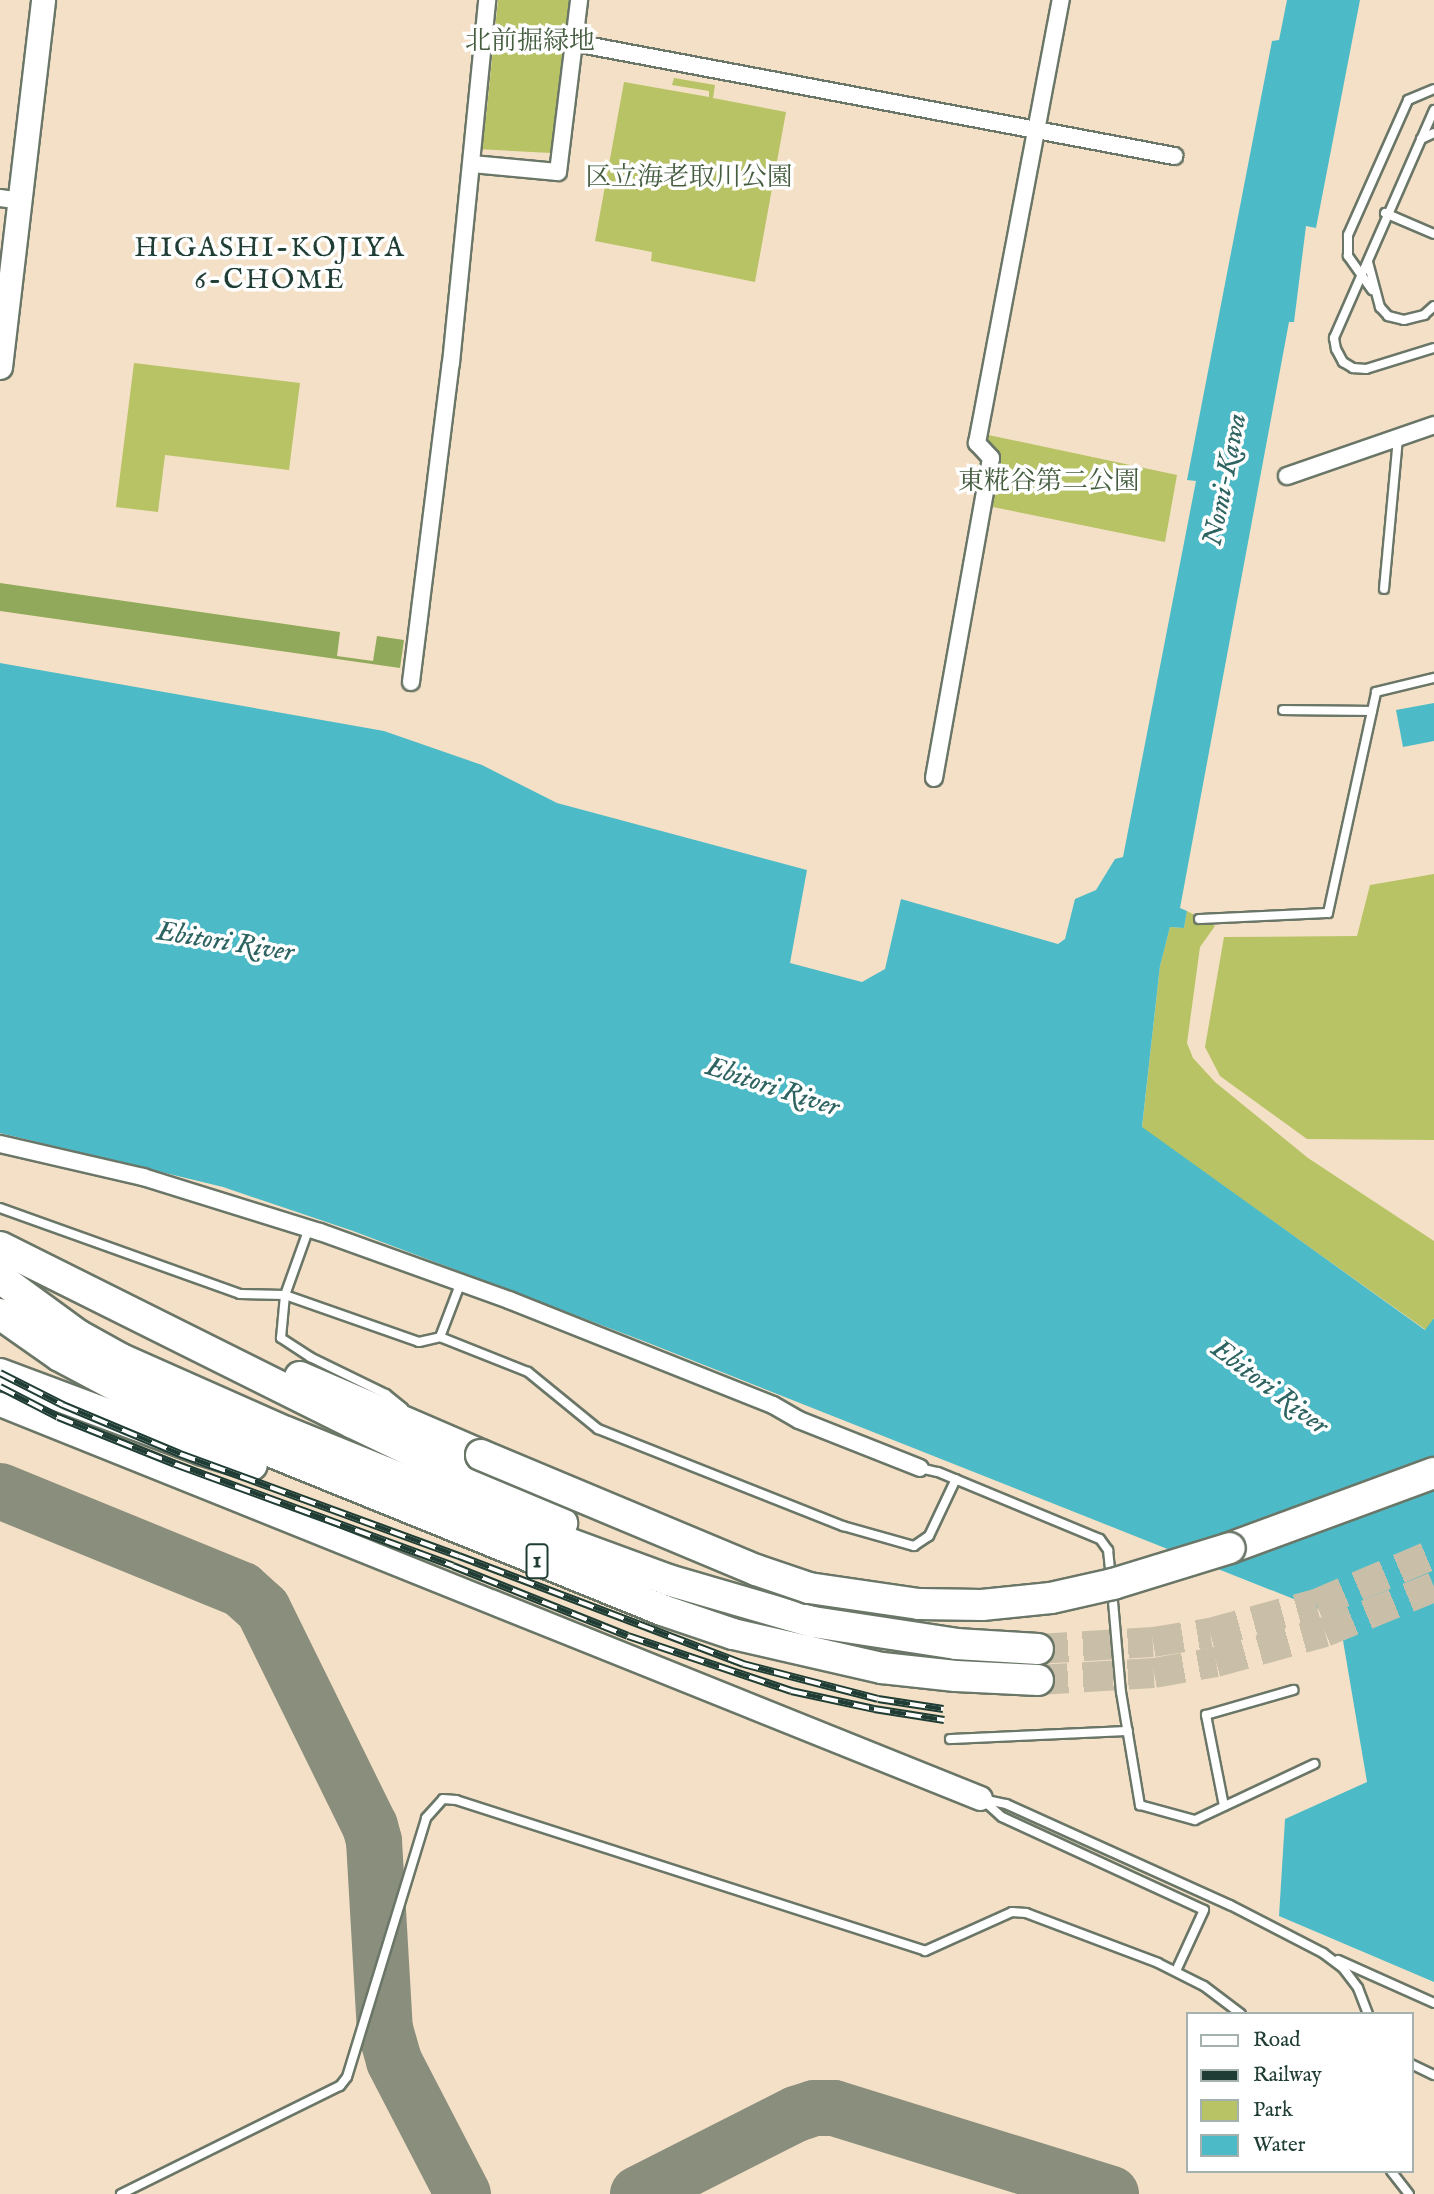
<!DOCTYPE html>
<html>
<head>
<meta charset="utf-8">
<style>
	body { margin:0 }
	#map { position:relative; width:1434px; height:2194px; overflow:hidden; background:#f4e0c6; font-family:"IM FELL English","Noto Serif JP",serif }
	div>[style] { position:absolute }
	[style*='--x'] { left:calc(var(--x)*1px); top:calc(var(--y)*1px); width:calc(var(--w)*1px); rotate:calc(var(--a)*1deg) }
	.green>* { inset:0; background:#b7c364 }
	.forest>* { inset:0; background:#91a95a }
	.water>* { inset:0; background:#4dbbc7 }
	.taxiway>* { height:56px; margin:-28px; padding:0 28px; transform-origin:28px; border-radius:28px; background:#8a8e7d }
	.highway-tunnel>* { height:30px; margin-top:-15px; transform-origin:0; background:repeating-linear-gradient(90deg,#c9bfa9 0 30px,transparent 0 45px) }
	.roads { filter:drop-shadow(2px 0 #6a7667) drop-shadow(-2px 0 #6a7667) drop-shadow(0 2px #6a7667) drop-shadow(0 -2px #6a7667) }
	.lane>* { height:8px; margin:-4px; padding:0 4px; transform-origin:4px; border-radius:4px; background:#fff }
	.street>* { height:16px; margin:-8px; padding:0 8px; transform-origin:8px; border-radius:8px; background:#fff }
	.secondary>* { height:23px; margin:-11.5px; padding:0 11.5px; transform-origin:11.5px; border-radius:11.5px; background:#fff }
	.highway>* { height:30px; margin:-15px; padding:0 15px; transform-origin:15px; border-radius:15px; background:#fff }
	.rail>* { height:8px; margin-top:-4px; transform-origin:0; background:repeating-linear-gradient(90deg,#fff 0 16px,#1f3d34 0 32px); box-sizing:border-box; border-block:2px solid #1f3d34 }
	.bridges { filter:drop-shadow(2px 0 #6a7667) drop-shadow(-2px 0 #6a7667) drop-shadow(0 2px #6a7667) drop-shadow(0 -2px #6a7667) }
	.highway-bridge>* { height:30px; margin:-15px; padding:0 15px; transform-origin:15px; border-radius:15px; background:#fff }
	span { translate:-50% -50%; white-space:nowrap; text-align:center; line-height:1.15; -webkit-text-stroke:7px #fff; paint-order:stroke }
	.shield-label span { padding:2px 5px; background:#fff; border:2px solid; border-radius:5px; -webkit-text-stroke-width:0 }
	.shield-label { font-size:24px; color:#1f3d34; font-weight:700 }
	.park-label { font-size:26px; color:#455e40 }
	.neighbourhood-label { font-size:28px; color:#1f3d34; letter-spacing:2px }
	.water-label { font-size:28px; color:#2d6360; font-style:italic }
	.legend { position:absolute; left:1186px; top:2012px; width:228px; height:161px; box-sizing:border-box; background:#fff; border:2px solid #a5b1ae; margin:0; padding:9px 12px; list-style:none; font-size:21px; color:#1f3d34 }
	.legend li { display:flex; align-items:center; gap:14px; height:35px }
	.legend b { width:35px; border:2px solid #a5b1ae }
</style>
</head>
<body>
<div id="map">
	<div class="green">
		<div style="clip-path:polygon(498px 0,571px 0,551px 153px,477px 149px,486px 118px)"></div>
		<div style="clip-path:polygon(674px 78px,715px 85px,713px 98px,786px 112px,755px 282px,651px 261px,652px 252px,595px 241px,624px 82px,709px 97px,709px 91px,672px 85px)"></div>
		<div style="clip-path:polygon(134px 363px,300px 383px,289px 470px,165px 455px,158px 512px,116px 507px)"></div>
		<div style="clip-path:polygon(979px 433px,1177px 475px,1165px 542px,983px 505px,991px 458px)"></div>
		<div style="clip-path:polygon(1434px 874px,1434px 1140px,1307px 1139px,1220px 1076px,1205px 1047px,1224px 937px,1357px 936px,1370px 885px)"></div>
		<div style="clip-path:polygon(1187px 911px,1215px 926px,1200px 947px,1187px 1043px,1193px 1058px,1215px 1082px,1308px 1158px,1434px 1241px,1434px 1318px,1426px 1330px,1142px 1128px,1160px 966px,1170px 927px,1184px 928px)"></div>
	</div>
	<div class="forest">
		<div style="clip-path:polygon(0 583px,340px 632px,337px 656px,373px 661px,377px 636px,404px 640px,400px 668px,0 611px)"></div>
	</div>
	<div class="water">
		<div style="clip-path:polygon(1287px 0,1360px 0,1316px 228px,1306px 226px,1294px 322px,1289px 322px,1180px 908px,1187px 911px,1184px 928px,1170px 927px,1160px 966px,1142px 1127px,1425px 1330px,1434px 1318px,1434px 1982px,1279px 1916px,1285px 1819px,1367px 1782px,1339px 1617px,646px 1342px,353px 1231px,223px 1187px,0 1133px,0 663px,384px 731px,482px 765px,557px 803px,807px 870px,790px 963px,862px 982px,885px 969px,901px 899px,1058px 944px,1065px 939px,1075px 899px,1096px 890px,1115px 859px,1123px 857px,1196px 481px,1187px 480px,1272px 41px,1279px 40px)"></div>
		<div style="clip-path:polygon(1434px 703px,1434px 741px,1403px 747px,1396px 710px)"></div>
	</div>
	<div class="taxiway">
		<div style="--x:0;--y:1491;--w:261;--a:22.2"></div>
		<div style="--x:242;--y:1590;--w:28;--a:42"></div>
		<div style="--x:263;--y:1609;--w:242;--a:63.8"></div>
		<div style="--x:370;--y:1826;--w:16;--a:75"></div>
		<div style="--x:374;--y:1841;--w:188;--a:86.7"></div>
		<div style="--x:385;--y:2029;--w:33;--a:74"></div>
		<div style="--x:394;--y:2061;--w:150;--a:62.6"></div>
		<div style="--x:638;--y:2194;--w:177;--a:-26.9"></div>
		<div style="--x:796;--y:2114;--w:19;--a:-18"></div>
		<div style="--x:814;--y:2108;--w:20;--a:0"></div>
		<div style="--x:834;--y:2108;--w:290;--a:17.2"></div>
	</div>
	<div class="highway-tunnel">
		<div style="--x:1038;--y:1649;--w:115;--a:-3.5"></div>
		<div style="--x:1153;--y:1642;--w:58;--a:-9"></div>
		<div style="--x:1210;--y:1633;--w:110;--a:-15.3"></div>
		<div style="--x:1316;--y:1604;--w:128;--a:-23"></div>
		<div style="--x:1038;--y:1680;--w:116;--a:-3.5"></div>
		<div style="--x:1154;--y:1673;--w:63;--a:-10.1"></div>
		<div style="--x:1216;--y:1662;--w:113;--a:-15.4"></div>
		<div style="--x:1325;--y:1632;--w:118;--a:-22.4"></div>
	</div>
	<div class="roads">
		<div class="lane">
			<div style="--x:1434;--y:110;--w:249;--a:113.7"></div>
			<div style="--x:1334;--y:338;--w:11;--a:80"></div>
			<div style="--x:1336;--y:349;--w:15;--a:62"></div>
			<div style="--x:1343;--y:362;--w:12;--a:31"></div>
			<div style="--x:1353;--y:368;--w:13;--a:4"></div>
			<div style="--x:1366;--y:369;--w:71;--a:-17.2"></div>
			<div style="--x:1421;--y:139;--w:14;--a:-25"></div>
			<div style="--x:1385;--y:213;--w:53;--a:23.2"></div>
			<div style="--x:1368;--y:262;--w:47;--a:75.1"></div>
			<div style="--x:1380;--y:307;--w:12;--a:48"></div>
			<div style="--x:1388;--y:316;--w:16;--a:14"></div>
			<div style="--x:1404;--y:320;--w:21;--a:-14"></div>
			<div style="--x:1424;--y:315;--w:13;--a:-42"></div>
			<div style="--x:1372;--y:290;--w:42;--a:-125.2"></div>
			<div style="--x:1348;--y:256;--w:21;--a:-90"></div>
			<div style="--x:1348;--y:235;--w:148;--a:-66"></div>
			<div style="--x:1408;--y:100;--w:28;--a:-23"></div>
			<div style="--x:1384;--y:589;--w:152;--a:-84.7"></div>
			<div style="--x:1283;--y:710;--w:89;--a:0.6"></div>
			<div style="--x:1199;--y:919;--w:129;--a:-2.7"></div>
			<div style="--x:1328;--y:913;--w:226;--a:-77.7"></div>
			<div style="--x:1376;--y:692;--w:60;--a:-13.6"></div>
			<div style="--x:0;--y:1208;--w:255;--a:19.7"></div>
			<div style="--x:240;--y:1294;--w:45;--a:1.3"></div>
			<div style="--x:285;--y:1295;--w:142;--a:19.3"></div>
			<div style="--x:419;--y:1342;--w:22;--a:-13"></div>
			<div style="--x:309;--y:1228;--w:71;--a:109.7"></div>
			<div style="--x:285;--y:1295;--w:43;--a:95.3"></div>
			<div style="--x:281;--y:1338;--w:35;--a:33"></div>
			<div style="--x:310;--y:1357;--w:85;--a:26"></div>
			<div style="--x:386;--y:1394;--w:22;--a:39"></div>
			<div style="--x:461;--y:1282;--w:59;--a:110.9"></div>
			<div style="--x:440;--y:1337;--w:95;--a:21.7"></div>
			<div style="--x:528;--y:1372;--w:90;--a:39.2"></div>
			<div style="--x:598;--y:1429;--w:264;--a:21.6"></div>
			<div style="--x:843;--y:1526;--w:74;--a:15.7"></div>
			<div style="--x:914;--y:1546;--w:18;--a:-34"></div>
			<div style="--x:929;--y:1536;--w:63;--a:-64.7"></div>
			<div style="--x:920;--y:1468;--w:18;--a:13"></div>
			<div style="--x:938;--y:1472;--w:175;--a:22.5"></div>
			<div style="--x:1100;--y:1539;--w:14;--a:54"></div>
			<div style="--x:1108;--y:1550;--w:28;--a:84"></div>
			<div style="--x:1112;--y:1590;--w:102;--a:85"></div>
			<div style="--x:1121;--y:1692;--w:115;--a:80.5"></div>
			<div style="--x:1140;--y:1805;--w:57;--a:15.3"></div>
			<div style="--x:1195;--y:1820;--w:132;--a:-25.2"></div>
			<div style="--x:950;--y:1739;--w:178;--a:-2.6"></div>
			<div style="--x:982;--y:1799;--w:25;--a:12"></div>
			<div style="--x:1006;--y:1804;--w:246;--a:24.3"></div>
			<div style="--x:1230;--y:1905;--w:105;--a:27.3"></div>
			<div style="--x:1323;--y:1953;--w:25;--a:37"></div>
			<div style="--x:1343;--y:1968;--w:25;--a:53"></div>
			<div style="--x:1358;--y:1988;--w:28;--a:69"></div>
			<div style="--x:983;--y:1800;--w:25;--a:42"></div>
			<div style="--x:1002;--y:1817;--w:222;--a:24.7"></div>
			<div style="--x:1204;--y:1910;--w:67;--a:114.7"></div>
			<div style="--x:1224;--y:1806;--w:93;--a:-101.2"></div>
			<div style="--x:1206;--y:1715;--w:91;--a:-16"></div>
			<div style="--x:1338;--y:1960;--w:105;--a:24.1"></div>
			<div style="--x:1411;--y:2064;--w:25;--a:26"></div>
			<div style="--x:1391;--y:2171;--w:29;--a:52"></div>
			<div style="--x:121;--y:2194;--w:244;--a:-26.3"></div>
			<div style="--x:340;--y:2086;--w:11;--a:-52"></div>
			<div style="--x:347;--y:2077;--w:271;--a:-73"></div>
			<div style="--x:426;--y:1818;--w:25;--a:-48"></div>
			<div style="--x:443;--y:1799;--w:13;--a:4"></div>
			<div style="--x:456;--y:1800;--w:493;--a:17.8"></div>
			<div style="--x:925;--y:1951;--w:95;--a:-24.1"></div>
			<div style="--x:1012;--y:1912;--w:14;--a:4"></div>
			<div style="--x:1026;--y:1913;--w:141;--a:20.7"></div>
			<div style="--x:1158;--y:1963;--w:51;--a:26.6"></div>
			<div style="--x:1204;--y:1986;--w:46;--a:37.1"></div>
		</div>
		<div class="street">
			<div style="--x:575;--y:43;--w:610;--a:10.68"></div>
			<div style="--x:472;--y:164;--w:86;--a:5.3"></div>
			<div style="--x:558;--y:172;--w:173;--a:-83"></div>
			<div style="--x:0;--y:198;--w:21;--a:8"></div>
			<div style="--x:1287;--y:476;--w:156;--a:-19.1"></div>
			<div style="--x:411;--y:682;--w:321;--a:-82.9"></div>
			<div style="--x:451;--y:363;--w:365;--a:-84.3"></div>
			<div style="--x:934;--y:778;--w:325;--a:-79.9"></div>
			<div style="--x:991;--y:458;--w:21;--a:-133"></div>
			<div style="--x:977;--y:443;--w:451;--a:-79.3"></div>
			<div style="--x:0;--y:1144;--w:147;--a:13"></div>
			<div style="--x:143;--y:1177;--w:185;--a:17.3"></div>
			<div style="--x:320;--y:1232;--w:201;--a:19.8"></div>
			<div style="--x:509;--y:1300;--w:284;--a:21.7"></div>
			<div style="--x:773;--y:1405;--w:30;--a:30"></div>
			<div style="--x:799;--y:1420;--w:130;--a:21.6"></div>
		</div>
		<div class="secondary">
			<div style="--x:0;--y:367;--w:370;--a:-83.3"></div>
			<div style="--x:0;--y:1404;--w:1056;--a:21.9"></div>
		</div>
		<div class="highway">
			<div style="--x:0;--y:1247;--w:394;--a:26.5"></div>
			<div style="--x:353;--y:1423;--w:232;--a:25.6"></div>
			<div style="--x:0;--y:1278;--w:97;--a:36.2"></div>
			<div style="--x:78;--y:1335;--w:49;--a:29.2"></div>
			<div style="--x:121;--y:1359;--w:180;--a:23.9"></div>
			<div style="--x:286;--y:1432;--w:219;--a:22"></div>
			<div style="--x:489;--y:1514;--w:191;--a:20.2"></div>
			<div style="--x:668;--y:1580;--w:151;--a:16.2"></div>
			<div style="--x:813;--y:1622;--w:145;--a:8.7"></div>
			<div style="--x:956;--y:1644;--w:82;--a:3.5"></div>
			<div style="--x:0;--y:1314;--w:73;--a:35"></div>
			<div style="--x:60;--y:1356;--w:92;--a:28"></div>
			<div style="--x:141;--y:1399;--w:562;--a:22.05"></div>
			<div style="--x:662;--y:1610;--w:75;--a:18.7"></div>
			<div style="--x:733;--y:1634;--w:153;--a:12.9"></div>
			<div style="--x:882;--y:1668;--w:74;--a:6.2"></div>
			<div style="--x:956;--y:1676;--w:82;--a:2.8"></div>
			<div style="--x:0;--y:1374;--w:217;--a:20.5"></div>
			<div style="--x:203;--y:1450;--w:51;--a:17"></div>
			<div style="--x:300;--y:1377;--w:197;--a:23.3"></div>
			<div style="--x:1230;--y:1548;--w:217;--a:-20.2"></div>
		</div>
	</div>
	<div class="rail">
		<div style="--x:0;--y:1373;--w:71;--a:26.9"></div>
		<div style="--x:63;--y:1405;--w:127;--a:22.7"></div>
		<div style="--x:180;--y:1454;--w:297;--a:20.1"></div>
		<div style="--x:459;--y:1556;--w:304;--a:20.8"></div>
		<div style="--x:743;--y:1664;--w:139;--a:14.5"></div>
		<div style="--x:878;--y:1699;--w:66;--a:8.7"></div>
		<div style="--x:0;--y:1387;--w:65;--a:27.3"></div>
		<div style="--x:58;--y:1417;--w:126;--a:21.9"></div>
		<div style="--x:175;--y:1464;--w:296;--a:20.1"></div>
		<div style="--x:453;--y:1566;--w:188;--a:21.8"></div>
		<div style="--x:628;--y:1636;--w:172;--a:18.6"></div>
		<div style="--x:791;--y:1691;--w:85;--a:12.2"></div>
		<div style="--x:874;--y:1709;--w:71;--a:8.9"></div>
	</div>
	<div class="bridges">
		<div class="highway-bridge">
			<div style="--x:481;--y:1455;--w:298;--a:22.7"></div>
			<div style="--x:756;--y:1570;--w:56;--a:18.8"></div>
			<div style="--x:809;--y:1588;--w:111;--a:8.3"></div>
			<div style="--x:919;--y:1604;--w:63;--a:0.9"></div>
			<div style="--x:982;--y:1605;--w:69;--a:-5.8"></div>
			<div style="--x:1051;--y:1598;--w:64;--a:-12.7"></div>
			<div style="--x:1113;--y:1584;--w:122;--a:-17.1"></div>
		</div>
	</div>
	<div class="shield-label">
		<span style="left:537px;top:1561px">1</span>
	</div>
	<div class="park-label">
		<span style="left:530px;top:42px">北前掘緑地</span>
		<span style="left:689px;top:178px">区立海老取川公園</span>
		<span style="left:1049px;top:482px">東糀谷第二公園</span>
	</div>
	<div class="neighbourhood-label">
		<span style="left:270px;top:265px">HIGASHI-KOJIYA<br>6-CHOME</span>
	</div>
	<div class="water-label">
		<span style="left:1226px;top:480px;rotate:-79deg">Nomi-Kawa</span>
		<span style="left:225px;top:943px;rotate:9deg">Ebitori River</span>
		<span style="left:772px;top:1088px;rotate:18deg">Ebitori River</span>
		<span style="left:1269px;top:1388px;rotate:37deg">Ebitori River</span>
	</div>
	<ul class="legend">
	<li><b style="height:9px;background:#fff"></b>Road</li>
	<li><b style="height:9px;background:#1f3d34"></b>Railway</li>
	<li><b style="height:19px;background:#b7c364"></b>Park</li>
	<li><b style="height:19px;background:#4dbbc7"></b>Water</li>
	</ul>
</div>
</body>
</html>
